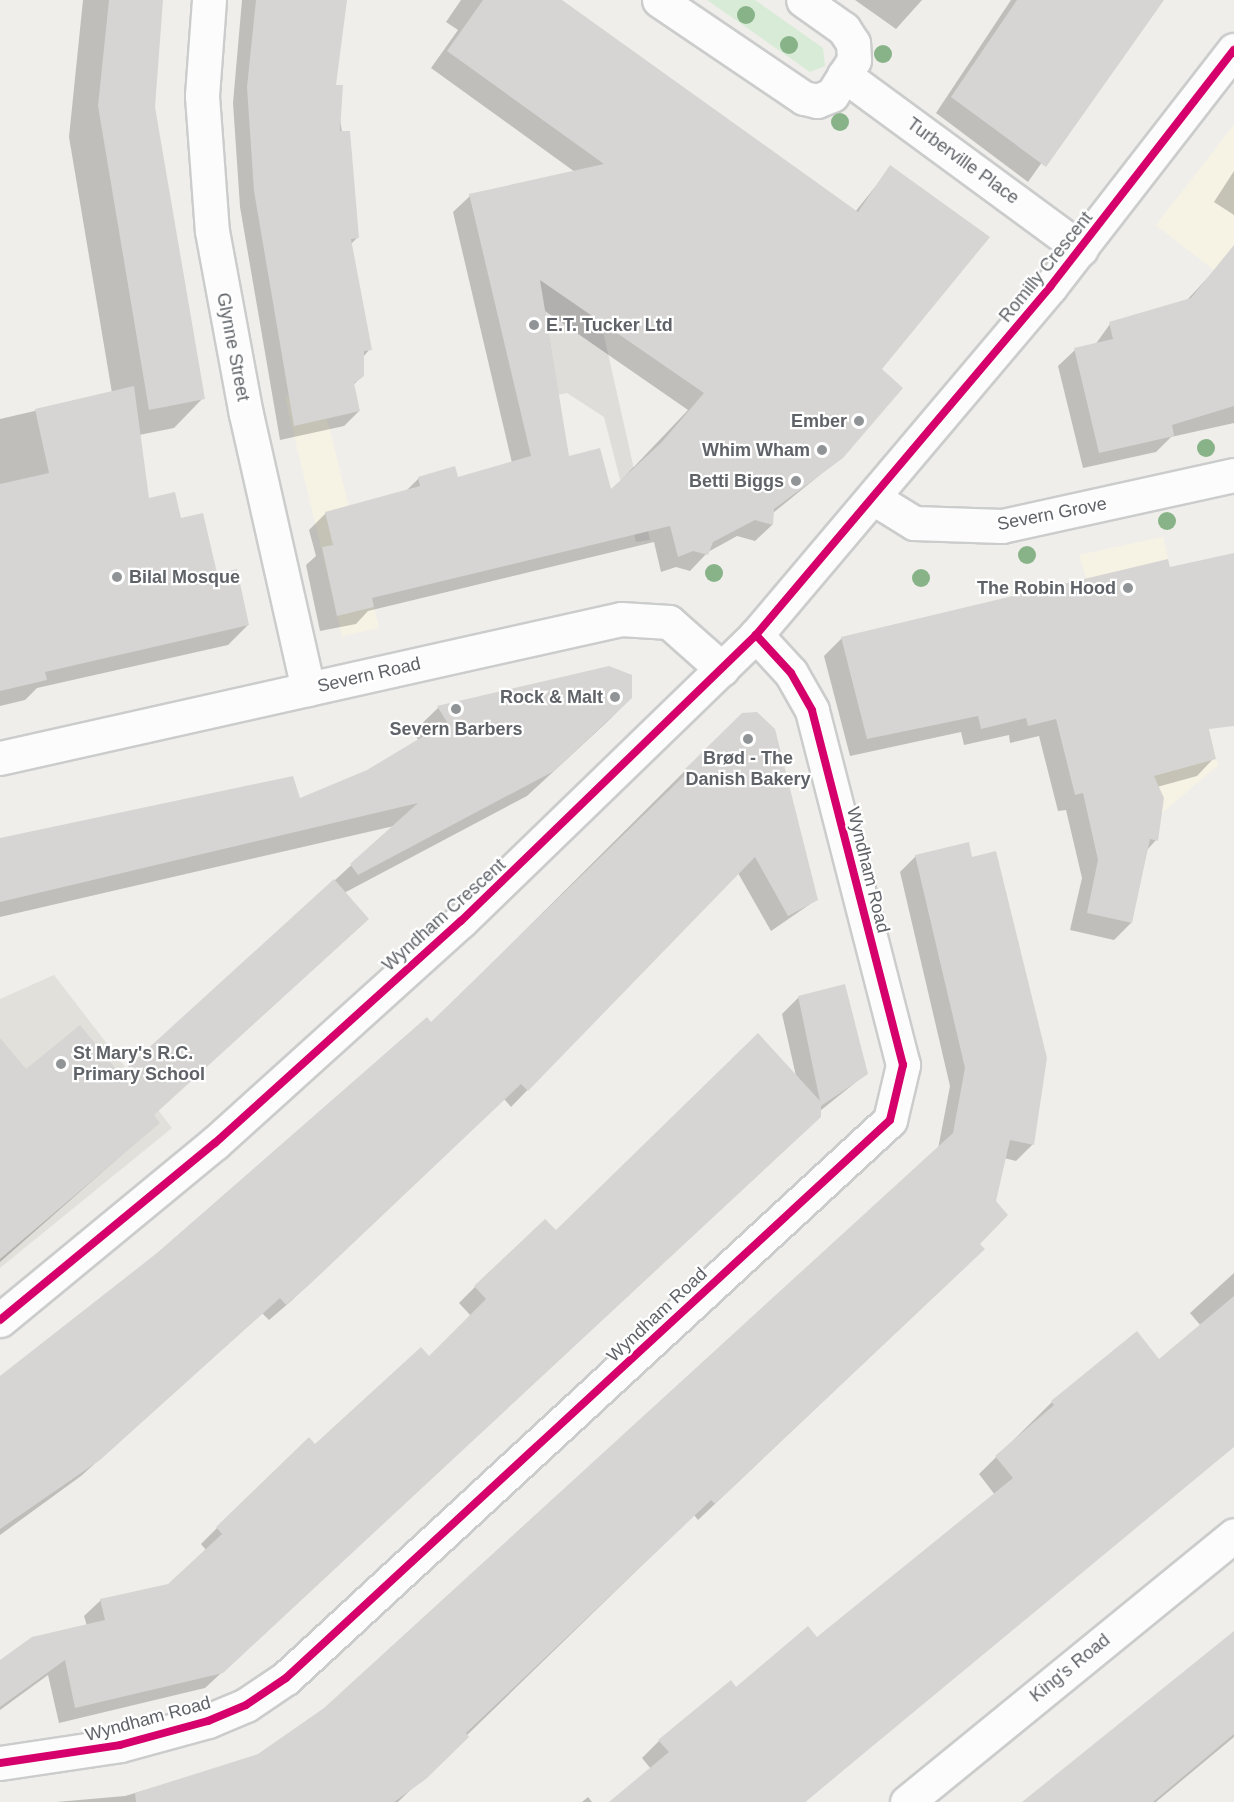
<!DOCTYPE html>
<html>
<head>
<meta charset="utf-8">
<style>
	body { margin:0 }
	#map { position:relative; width:1234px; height:1802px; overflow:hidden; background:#efeeea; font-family:Arial,sans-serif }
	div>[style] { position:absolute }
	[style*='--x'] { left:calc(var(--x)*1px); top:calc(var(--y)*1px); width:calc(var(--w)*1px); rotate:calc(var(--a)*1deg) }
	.commercial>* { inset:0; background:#f7f3e4 }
	.industrial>* { inset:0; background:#dfddda }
	.education>* { inset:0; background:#e2e0da }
	.green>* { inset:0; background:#d8ebd6 }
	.shadow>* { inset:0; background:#0003 }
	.building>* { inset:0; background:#d6d5d3 }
	.roads { filter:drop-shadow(2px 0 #cbcccc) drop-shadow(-2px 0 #cbcccc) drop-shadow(0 2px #cbcccc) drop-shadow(0 -2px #cbcccc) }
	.street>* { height:33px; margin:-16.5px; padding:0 16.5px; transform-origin:16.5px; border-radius:16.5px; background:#fdfcfc }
	.cycleway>* { height:8px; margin:-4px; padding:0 4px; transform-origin:4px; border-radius:4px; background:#d6006c }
	.trees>* { width:18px; height:18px; margin:-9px; border-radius:50%; background:#88b388 }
	.dots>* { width:16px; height:16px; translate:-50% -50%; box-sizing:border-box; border:3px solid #fff; border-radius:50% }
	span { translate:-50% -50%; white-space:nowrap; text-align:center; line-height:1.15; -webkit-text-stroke:4.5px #fff; paint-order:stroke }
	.street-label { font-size:18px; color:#5f6368 }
	.poi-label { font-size:18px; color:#5f6368; font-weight:700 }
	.left { translate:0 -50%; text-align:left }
	.right { translate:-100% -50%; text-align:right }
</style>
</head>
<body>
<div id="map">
	<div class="commercial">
		<div style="clip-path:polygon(1234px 125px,1234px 286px,1156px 225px)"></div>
		<div style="clip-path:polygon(354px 383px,360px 411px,327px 419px,379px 628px,342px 636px,285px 397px)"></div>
		<div style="clip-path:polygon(1163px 537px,1218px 765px,1161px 814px,1079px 555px)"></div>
	</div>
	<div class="industrial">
		<div style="clip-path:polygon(523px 183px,591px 278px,650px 540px,636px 542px,604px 417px,567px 393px,519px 403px,469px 194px)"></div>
	</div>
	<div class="education">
		<div style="clip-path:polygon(54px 975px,172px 1128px,0 1268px,0 999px)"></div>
	</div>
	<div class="green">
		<div style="clip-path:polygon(707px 0,755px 0,823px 48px,825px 66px,810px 72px)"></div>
	</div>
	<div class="shadow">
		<div style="clip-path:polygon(83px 0,161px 0,153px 107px,203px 398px,174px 428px,139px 435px,148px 500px,180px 520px,248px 625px,228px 645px,37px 688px,25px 700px,0 706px,0 419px,112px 393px,69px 137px)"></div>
		<div style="clip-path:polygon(242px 0,345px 0,335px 86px,358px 237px,350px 245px,370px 349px,363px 357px,363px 376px,353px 385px,359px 411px,344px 426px,280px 440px,240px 207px,233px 103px)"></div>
		<div style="clip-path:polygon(evenodd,461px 0,557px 0,855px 212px,891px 167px,880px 369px,842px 457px,773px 513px,772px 525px,755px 541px,737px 536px,708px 552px,690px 571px,676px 567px,661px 572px,654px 542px,368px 611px,356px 624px,320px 631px,306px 565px,316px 556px,309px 530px,326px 513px,405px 492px,419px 478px,457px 479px,512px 463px,453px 212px,470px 196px,575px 172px,431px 68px,458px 30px,446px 22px,461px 0,545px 311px,688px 410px,610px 492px,568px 457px,545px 311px)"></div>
		<div style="clip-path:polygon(855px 0,922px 0,896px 29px)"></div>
		<div style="clip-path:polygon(1011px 0,1157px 0,1028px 182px,936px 113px)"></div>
		<div style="clip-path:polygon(1234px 171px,1234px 215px,1214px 202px)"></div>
		<div style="clip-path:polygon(1213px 272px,1234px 288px,1234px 423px,1171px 437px,1156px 452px,1083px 468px,1058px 366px,1075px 350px,1095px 345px,1110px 324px,1187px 300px)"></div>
		<div style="clip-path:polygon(1234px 554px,1234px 682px,1198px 690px,1214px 758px,1197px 776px,1157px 787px,1156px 840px,1147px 850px,1131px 923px,1114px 940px,1070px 930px,1082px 878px,1066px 810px,1058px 811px,1039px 736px,1010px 743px,1009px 735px,964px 745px,961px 732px,850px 756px,824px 656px,842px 638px)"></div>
		<div style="clip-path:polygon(609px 668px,631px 698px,606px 723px,527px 796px,344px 893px,152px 1116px,158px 1123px,0 1262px,0 1041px,25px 1072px,120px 1077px,394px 826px,0 917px,0 839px,299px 800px,368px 771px,419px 741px,413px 732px,438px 708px)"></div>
		<div style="clip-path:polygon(742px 714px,816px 900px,771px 931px,738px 873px,511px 1107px,504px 1099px,290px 1302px,269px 1320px,262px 1313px,81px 1476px,0 1535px,0 1378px,158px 1254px,431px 1024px)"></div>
		<div style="clip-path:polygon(916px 856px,971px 859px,1046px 1058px,1032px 1145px,1016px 1161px,1004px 1158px,967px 1265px,698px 1520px,694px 1515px,398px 1802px,56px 1802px,125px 1796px,259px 1756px,325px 1709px,938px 1149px,950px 1086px,900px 872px)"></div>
		<div style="clip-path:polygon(799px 997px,866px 1074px,820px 1111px,803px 1133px,205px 1688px,59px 1723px,48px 1675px,0 1710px,0 1662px,87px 1626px,84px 1616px,101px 1600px,168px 1585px,206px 1550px,201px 1544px,217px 1528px,429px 1358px,471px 1316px,459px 1303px,475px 1287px,796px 1076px,782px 1014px)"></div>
		<div style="clip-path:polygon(1234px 1273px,1234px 1443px,805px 1802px,610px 1802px,651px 1769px,642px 1758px,659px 1741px,817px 1639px,995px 1495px,979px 1474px,1052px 1402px,1136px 1333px,1159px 1361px,1201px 1326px,1190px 1313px)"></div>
		<div style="clip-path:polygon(1234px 1633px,1234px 1737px,1156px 1802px,1025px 1802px)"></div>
		<div style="clip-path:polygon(588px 1797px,592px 1802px,582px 1802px)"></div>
	</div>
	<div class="building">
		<div style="clip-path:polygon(109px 0,163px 0,155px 107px,205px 399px,149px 410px,98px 106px)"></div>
		<div style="clip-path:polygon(256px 0,347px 0,336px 85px,343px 85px,340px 131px,350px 131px,359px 238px,351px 239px,372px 350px,364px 351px,364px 376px,354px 383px,360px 411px,294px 426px,254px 191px,247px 87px)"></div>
		<div style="clip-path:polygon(evenodd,483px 0,562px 0,858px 212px,890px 165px,990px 237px,882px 369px,903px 388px,843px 458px,774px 509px,773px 525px,755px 520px,713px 542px,708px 555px,693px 551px,678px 557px,670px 526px,372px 598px,374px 607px,337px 616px,322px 547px,333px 545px,325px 512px,420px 486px,418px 477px,455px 466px,458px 477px,531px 456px,469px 194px,604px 164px,447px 51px,483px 0,540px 280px,704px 393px,661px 443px,611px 489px,600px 448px,569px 456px,540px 280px)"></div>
		<div style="clip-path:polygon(1017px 0,1164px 0,1046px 167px,951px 97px)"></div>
		<div style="clip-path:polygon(1234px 245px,1234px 406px,1172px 425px,1174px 436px,1099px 453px,1074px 348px,1113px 339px,1109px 322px,1191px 298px)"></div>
		<div style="clip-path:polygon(134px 386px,149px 498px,175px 492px,181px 518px,203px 513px,217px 573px,237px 569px,249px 625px,45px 672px,47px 680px,0 691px,0 484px,49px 473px,35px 409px)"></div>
		<div style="clip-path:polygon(1234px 553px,1234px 726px,1209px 729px,1216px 759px,1154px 776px,1164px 798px,1158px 841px,1150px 839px,1132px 923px,1087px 913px,1098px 860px,1083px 793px,1075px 795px,1056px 719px,1028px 726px,1026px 718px,981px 729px,978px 716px,867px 739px,841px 637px,1168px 559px,1170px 567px)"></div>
		<div style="clip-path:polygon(609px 666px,632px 675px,632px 698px,554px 771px,358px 875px,350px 864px,418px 803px,0 902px,0 838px,293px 776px,300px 798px,367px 770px,447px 722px,437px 706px)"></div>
		<div style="clip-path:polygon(757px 712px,775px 729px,818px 900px,788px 916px,755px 857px,528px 1091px,521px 1084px,309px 1285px,286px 1305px,280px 1298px,100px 1460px,0 1529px,0 1376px,157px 1253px,427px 1017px,431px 1022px,688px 772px,685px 769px,742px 713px)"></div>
		<div style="clip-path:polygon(969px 842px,972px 857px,996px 851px,1047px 1058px,1034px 1145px,1010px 1140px,996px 1201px,1008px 1215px,980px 1244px,985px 1249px,715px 1504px,711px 1500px,466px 1733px,469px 1737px,426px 1779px,394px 1802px,136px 1802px,135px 1793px,258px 1754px,324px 1708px,953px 1133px,965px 1068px,915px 855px)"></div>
		<div style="clip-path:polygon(334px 879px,369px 919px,154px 1115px,160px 1123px,0 1259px,0 1038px,26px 1069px,80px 1025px,120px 1074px)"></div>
		<div style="clip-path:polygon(845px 984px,868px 1074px,821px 1106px,821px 1117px,223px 1673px,75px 1708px,65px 1660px,0 1707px,0 1660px,32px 1637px,105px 1620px,100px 1599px,168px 1584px,222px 1534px,216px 1527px,309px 1437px,315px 1444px,421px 1347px,429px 1356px,486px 1299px,474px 1286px,545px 1219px,556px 1230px,758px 1033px,820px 1101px,798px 996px)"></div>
		<div style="clip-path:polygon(1234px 1296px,1234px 1447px,805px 1802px,609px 1802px,669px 1752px,658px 1740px,731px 1680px,736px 1687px,808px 1626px,817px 1637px,1013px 1478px,995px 1456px,1054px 1405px,1051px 1401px,1137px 1331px,1159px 1359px)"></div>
		<div style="clip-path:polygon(1234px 1631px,1234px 1734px,1153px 1802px,1022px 1802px)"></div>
	</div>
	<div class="roads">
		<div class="street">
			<div style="--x:209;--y:0;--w:96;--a:94.2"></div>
			<div style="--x:202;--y:96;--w:135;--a:85.8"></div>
			<div style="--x:212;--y:231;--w:186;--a:79.5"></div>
			<div style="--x:246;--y:414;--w:282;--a:77.3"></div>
			<div style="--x:659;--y:0;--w:175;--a:34.1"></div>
			<div style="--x:804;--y:98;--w:13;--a:13"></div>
			<div style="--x:817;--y:101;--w:16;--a:-22"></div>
			<div style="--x:832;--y:95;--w:41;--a:-57.8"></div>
			<div style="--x:854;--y:60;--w:17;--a:-93"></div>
			<div style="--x:853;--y:43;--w:17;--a:-123"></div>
			<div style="--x:844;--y:29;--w:50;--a:-144.7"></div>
			<div style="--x:844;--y:75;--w:294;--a:36.3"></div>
			<div style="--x:875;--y:499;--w:46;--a:31.6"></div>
			<div style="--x:914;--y:523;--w:88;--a:2"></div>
			<div style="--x:1002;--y:526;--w:238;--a:-12.4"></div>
			<div style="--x:0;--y:758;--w:636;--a:-12.62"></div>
			<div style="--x:621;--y:619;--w:48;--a:3.6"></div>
			<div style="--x:669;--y:622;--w:71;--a:41.6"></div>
			<div style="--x:0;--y:1320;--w:278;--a:-39.5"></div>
			<div style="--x:215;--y:1143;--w:331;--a:-42.1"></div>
			<div style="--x:461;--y:921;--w:411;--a:-44.1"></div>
			<div style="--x:756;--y:635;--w:456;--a:-49.8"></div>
			<div style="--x:1050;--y:287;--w:300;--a:-52.2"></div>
			<div style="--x:0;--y:1763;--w:121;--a:-8.5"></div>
			<div style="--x:120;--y:1745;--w:91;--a:-15.3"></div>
			<div style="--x:208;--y:1721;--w:41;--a:-22.8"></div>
			<div style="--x:246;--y:1705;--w:48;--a:-34"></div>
			<div style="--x:286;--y:1678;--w:822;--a:-42.73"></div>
			<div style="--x:890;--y:1120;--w:57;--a:-76.7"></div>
			<div style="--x:903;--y:1065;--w:366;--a:-104.4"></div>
			<div style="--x:812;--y:710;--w:43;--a:-119.6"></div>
			<div style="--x:791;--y:673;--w:52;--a:-132.6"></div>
			<div style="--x:907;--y:1802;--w:422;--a:-39.2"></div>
		</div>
	</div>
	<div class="cycleway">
		<div style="--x:0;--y:1320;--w:278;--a:-39.5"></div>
		<div style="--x:215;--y:1143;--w:331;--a:-42.1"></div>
		<div style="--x:461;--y:921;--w:411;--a:-44.1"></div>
		<div style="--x:756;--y:635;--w:456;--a:-49.8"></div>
		<div style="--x:1050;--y:287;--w:300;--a:-52.2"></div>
		<div style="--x:0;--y:1763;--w:121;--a:-8.5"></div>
		<div style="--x:120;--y:1745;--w:91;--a:-15.3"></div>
		<div style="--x:208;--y:1721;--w:41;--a:-22.8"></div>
		<div style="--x:246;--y:1705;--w:48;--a:-34"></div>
		<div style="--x:286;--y:1678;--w:822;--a:-42.73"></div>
		<div style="--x:890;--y:1120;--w:57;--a:-76.7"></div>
		<div style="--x:903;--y:1065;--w:366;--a:-104.4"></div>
		<div style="--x:812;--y:710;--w:43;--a:-119.6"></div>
		<div style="--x:791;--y:673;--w:52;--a:-132.6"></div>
	</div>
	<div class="trees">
		<div style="left:746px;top:15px"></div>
		<div style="left:789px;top:45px"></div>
		<div style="left:883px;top:54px"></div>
		<div style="left:840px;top:122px"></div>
		<div style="left:1206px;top:448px"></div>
		<div style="left:1167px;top:521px"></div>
		<div style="left:1027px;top:555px"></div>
		<div style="left:714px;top:573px"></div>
		<div style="left:921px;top:578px"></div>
	</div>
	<div class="dots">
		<div style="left:534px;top:325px;background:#919496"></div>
		<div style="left:859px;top:421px;background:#919496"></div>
		<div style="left:822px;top:450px;background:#919496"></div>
		<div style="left:796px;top:481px;background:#919496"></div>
		<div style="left:117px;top:577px;background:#919496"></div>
		<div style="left:1128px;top:588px;background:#919496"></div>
		<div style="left:615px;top:697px;background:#919496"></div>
		<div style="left:456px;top:709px;background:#919496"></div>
		<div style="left:748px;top:739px;background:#919496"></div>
		<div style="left:61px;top:1064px;background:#919496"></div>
	</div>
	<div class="street-label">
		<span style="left:963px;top:161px;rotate:36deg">Turberville Place</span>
		<span style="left:1046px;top:267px;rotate:-51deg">Romilly Crescent</span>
		<span style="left:233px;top:347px;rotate:79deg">Glynne Street</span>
		<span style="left:1052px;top:514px;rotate:-11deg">Severn Grove</span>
		<span style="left:369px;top:675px;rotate:-13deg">Severn Road</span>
		<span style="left:868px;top:870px;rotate:76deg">Wyndham Road</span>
		<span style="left:444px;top:915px;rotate:-42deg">Wyndham Crescent</span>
		<span style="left:657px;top:1315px;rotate:-43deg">Wyndham Road</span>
		<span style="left:1070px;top:1668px;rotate:-39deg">King's Road</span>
		<span style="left:148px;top:1719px;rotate:-15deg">Wyndham Road</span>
	</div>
	<div class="poi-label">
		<span class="left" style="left:546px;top:325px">E.T. Tucker Ltd</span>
		<span class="right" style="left:847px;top:421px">Ember</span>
		<span class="right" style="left:810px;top:450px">Whim Wham</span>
		<span class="right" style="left:784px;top:481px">Betti Biggs</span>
		<span class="left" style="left:129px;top:577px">Bilal Mosque</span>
		<span class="right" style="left:1116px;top:588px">The Robin Hood</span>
		<span class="right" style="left:603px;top:697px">Rock &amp; Malt</span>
		<span style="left:456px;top:729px">Severn Barbers</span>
		<span style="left:748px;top:769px">Brød - The<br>Danish Bakery</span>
		<span class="left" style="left:73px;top:1064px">St Mary's R.C.<br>Primary School</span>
	</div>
</div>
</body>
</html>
